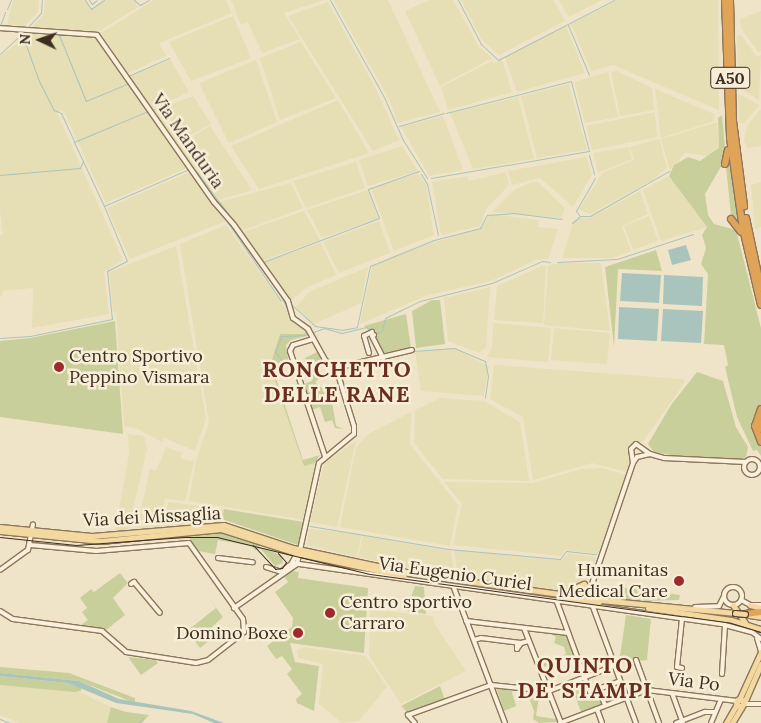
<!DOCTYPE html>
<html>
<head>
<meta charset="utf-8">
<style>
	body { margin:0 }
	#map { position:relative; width:761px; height:723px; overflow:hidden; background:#f0e4c8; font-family:Lora,serif }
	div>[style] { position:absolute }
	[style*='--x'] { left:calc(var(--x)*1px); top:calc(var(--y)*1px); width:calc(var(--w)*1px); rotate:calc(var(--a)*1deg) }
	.farmland>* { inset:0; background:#e6deb5 }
	.green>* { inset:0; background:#c9cf9b }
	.water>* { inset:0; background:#a9c4bc }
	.stream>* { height:1px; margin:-0.5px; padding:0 0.5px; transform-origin:0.5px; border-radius:0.5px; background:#a9c4bc }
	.roads { filter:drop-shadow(1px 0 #8d765c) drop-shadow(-1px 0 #8d765c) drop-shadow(0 1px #8d765c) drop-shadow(0 -1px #8d765c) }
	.minor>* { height:4px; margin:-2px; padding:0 2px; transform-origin:2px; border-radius:2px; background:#faf1dc }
	.minor>.ring { margin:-2px; padding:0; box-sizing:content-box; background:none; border:4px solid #faf1dc; border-radius:50% }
	.major>* { height:5px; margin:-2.5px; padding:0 2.5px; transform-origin:2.5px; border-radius:2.5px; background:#f3d9a0 }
	.major>.ring { margin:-2.5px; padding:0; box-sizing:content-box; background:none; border:5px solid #f3d9a0; border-radius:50% }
	.highway>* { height:6px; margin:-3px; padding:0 3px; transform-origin:3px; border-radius:3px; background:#e0a458 }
	.tram>* { height:1px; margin:-0.5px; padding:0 0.5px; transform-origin:0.5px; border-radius:0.5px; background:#3d2e20 }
	.bridges { filter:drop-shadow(1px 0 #5b4430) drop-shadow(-1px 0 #5b4430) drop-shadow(0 1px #5b4430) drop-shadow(0 -1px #5b4430) }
	.major-bridge>* { height:5px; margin:-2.5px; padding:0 2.5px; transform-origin:2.5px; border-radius:2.5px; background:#f3d9a0 }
	.dots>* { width:14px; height:14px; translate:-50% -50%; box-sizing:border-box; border:2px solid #f7eed8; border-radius:50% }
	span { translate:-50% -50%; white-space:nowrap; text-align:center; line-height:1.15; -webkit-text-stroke:5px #f7eed8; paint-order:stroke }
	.shield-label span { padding:1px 4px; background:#f7eed8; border:1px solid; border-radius:4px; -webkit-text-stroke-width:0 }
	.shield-label { font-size:16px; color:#3d2e20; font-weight:700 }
	.street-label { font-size:18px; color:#3d2e20 }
	.poi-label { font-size:18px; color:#3d2e20 }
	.left { translate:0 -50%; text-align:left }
	.right { translate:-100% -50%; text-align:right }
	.district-label { font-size:22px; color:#6b2e1e; font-weight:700; letter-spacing:1px }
	.north { position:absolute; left:15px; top:15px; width:50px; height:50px; -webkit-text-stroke:4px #f7eed8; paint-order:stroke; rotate:273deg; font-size:14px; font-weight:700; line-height:20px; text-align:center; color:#3d2e20 }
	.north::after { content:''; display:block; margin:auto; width:18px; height:22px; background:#3d2e20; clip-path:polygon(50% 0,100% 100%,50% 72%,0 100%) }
</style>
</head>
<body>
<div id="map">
	<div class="farmland">
		<div style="clip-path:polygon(13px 0,39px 0,38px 12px,25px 26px,7px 24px)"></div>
		<div style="clip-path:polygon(45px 0,85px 0,91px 10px,106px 0,133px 0,138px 7px,99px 31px,30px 29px,44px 14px)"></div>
		<div style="clip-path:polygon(154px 0,226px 0,232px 13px,159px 43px,166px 56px,128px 73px,101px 33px)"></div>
		<div style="clip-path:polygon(231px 0,324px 0,284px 13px,300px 39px,262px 53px,248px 22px,241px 25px)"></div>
		<div style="clip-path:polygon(333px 0,388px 0,440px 112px,398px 123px,389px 99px)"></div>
		<div style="clip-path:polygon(429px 0,453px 0,479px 47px,492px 58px,440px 86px,405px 11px)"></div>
		<div style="clip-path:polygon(461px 0,553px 0,565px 21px,499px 55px,482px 40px)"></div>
		<div style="clip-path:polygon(559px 0,602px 0,569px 17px)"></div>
		<div style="clip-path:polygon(618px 0,718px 0,719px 110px,613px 65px,591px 71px,571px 24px)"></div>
		<div style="clip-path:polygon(328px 2px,375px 87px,399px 140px,373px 151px,288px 16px)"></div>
		<div style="clip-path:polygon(761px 11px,761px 51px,758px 52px,741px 28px,740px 19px)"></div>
		<div style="clip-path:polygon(233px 16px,251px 58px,191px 81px,169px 42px)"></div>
		<div style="clip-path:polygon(566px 26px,585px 73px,517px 92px,505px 57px)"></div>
		<div style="clip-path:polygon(33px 32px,95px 36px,187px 168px,106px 203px,63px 110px,57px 113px,123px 260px,104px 272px,109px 314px,32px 328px,33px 288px,3px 291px,0 297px,0 235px,3px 234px,0 211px,0 56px)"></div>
		<div style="clip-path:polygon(741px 35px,757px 57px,761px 55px,759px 100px,738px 87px,737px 36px)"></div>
		<div style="clip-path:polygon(301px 42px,336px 98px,280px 120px,260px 58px)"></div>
		<div style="clip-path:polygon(170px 59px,189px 92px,152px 109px,130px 76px)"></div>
		<div style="clip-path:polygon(502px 59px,512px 92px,448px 110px,441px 87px,492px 61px,494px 64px)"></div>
		<div style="clip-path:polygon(256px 60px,277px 122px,229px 143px,199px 83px)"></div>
		<div style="clip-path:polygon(617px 71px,652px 88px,654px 110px,620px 116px,611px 72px)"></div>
		<div style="clip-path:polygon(608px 72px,618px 117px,585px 123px,574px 82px)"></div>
		<div style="clip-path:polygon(569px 84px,587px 150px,537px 158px,521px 96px)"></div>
		<div style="clip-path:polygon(655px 89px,714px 114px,714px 121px,661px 138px)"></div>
		<div style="clip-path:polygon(738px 94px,759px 105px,744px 124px,739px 122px)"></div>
		<div style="clip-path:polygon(193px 96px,211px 124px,174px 144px,152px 112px)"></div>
		<div style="clip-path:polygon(518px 97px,534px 159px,473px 169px,450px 113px)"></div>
		<div style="clip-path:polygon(338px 100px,369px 153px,259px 189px,231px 146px)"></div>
		<div style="clip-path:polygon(761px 109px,761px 146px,747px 148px,744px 141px,747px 126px)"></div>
		<div style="clip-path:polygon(655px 112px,657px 137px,592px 150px,586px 126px)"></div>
		<div style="clip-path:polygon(443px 116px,463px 170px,429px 176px,401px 127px)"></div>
		<div style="clip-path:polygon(717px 122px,719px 148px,708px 156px,685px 153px,670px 170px,661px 139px)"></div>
		<div style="clip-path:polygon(210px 126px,252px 190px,219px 200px,176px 146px)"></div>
		<div style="clip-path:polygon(659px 139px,667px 168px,652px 180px,590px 214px,579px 210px,602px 173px,634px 160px,630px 147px)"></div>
		<div style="clip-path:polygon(402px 146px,418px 171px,368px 186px,359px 160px)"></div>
		<div style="clip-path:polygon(629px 147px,632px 159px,598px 173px,593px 153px)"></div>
		<div style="clip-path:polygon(586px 157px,592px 174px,573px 207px,540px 178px,512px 185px,508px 171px)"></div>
		<div style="clip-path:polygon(356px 162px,365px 188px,306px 208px,293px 181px)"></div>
		<div style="clip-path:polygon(190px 172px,226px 221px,130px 259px,107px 208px)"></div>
		<div style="clip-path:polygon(506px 172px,509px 185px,487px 208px,480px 226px,441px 235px,432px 182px,467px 176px,469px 181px)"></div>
		<div style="clip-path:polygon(418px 174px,426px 184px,434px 235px,394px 251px,371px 188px)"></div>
		<div style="clip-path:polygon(669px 176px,707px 227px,661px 241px,643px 190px)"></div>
		<div style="clip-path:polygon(532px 182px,538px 182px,565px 208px,561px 218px,492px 212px,514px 190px)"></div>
		<div style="clip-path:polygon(761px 182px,761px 227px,755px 229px,751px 185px)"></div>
		<div style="clip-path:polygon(291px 183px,303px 208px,241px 231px,219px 202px)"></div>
		<div style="clip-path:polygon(368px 190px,378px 218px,322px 238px,307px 210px)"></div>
		<div style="clip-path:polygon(640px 191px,648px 214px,622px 226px,631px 251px,612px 258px,562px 258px,573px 223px,579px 218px,590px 218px)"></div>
		<div style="clip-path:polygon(304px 211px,320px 240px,262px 261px,243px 232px)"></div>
		<div style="clip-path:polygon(491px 214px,539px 220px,538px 227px,558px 229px,548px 259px,535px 260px,491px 281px,428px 295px,360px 324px,372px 267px,400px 253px,481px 228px)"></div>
		<div style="clip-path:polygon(649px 216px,658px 241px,633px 250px,624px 226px)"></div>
		<div style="clip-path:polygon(379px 221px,390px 253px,339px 273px,323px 242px)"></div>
		<div style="clip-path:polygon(226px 225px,286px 309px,289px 319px,306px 331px,305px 334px,280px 334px,270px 366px,304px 466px,315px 463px,305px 520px,189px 501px,196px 460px,209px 422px,180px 244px)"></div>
		<div style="clip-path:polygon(321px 243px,336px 275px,306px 288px,291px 300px,264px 262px)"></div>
		<div style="clip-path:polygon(176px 246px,206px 419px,195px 451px,164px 438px,162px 442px,138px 429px,124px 426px,116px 313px,113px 312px,109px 272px)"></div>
		<div style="clip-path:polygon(558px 263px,601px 263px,610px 331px,544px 325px,548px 266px)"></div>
		<div style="clip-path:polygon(542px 266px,546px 266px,543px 323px,494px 320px,497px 286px)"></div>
		<div style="clip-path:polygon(368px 267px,361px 303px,314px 324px,296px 307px,309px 292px)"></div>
		<div style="clip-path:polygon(490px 287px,486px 347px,479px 353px,448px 341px,444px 298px)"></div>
		<div style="clip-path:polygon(493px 323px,551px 328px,548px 362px,487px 357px,492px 348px)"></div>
		<div style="clip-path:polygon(554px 328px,610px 333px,607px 364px,551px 360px)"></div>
		<div style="clip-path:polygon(452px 348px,489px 366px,484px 396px,421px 391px,415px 352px)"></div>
		<div style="clip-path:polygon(494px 365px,683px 379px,685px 382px,644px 440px,631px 446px,627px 472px,592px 463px,533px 480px,523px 417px,490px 399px)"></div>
		<div style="clip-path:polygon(440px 398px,484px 401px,520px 422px,529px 481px,443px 479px,414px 443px,415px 410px)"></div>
		<div style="clip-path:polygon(411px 412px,410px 444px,458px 505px,450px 546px,340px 527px,356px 448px,368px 434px)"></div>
		<div style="clip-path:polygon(128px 434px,144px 436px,147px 449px,128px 530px,115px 531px,129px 454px)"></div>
		<div style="clip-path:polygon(356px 441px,337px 527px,310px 522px,324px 463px)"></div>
		<div style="clip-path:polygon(166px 447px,182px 453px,180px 457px,185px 460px,194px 461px,185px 501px,165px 499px,162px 526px,137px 529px,150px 469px,156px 471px)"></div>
		<div style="clip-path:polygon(603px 468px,626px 475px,598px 554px,565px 550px,561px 556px,453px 545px,462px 504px,444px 482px,533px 483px,582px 469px)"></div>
		<div style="clip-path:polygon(168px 502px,224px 509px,221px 522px,164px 526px)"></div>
		<div style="clip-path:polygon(309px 529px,362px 534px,357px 557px,307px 545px)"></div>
		<div style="clip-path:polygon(363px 536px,451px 551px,455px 578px,358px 557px)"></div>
		<div style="clip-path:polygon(454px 550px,547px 559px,562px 560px,568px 553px,596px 557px,590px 579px,557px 592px,459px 579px)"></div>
		<div style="clip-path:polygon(370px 609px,433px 616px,435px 625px,466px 671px,401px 704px,369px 656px)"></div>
		<div style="clip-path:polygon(304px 647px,366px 656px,387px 687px,359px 721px,342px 723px,319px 704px,323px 664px,298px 658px,297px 650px)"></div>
		<div style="clip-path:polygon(0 685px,75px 690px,111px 707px,107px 723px,20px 723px,0 715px)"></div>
	</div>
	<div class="green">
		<div style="clip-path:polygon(722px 115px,726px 158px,705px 194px,708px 215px,714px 224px,736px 230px,761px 328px,761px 456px,757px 450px,753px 451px,737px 417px,725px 367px,728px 365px,724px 345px,704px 344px,708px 274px,701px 264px,706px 248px,702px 235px,707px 227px,669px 176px,674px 165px,688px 157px,700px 161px,719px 148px,718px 118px)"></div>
		<div style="clip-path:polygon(729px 159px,730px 159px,739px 224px,731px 215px,726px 167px)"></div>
		<div style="clip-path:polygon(656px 250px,662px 271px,618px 269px,614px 347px,605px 267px)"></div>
		<div style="clip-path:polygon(432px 300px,440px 300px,445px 344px,416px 348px,412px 311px)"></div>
		<div style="clip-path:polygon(406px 314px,411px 348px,384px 356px,376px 337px,364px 326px)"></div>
		<div style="clip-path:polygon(115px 321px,123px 434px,0 417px,0 341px,30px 338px)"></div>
		<div style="clip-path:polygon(306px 331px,309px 335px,291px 340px,286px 345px,289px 364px,273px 369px,303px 460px,320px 455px,315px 463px,304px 466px,270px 366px,280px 334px,304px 334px)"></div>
		<div style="clip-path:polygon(319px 351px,322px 360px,315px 365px,321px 377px,315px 382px,331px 396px,336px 426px,344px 429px,335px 428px,332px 420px,325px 422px,320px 407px,312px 410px,304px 384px,312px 381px,304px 362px,305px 358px)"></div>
		<div style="clip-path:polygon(697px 372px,723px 381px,736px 427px,748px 447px,746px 457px,738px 461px,682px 457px,654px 452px,648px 444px,671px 405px)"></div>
		<div style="clip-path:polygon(224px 509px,304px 522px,298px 545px,222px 519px)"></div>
		<div style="clip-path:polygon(218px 531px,260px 544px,259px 547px,281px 555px,283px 563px,275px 566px,261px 549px,255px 550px,251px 546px,218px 540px,215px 554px,198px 551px,189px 538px,173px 539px,174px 535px)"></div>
		<div style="clip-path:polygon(292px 571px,299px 572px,298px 578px,368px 588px,364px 653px,290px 643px,295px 662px,319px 666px,314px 711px,297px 703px,296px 699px,302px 694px,287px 674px,292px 669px,282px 656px,276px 659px,267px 646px,292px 627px,293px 618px,275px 592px,288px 582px,284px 576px)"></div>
		<div style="clip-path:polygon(120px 573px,128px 583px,113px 598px,125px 615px,106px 630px,81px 625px,88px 620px,82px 612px,87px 608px,80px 598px,91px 589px,94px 592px)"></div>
		<div style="clip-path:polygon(200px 586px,223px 617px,212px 627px,216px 635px,200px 648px,187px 631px,216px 608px)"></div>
		<div style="clip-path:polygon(415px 586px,424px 587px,426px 614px,406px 611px)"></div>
		<div style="clip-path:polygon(620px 587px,642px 590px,641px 598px,638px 601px,619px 598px,612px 590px)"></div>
		<div style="clip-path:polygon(645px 590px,680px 595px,679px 600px,643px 601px)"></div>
		<div style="clip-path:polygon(626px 615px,651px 619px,647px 660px,619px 663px)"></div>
		<div style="clip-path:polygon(550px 633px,566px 635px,574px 656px,541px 668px,540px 665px,566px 654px,564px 647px,554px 643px,556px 637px)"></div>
		<div style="clip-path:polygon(128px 657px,156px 660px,158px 663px,141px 675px)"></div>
		<div style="clip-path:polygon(0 667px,69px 673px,135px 698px,135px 703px,79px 681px,0 673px)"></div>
		<div style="clip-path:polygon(0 676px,68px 683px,82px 687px,81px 691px,74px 692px,0 685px)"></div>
		<div style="clip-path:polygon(440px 686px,445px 700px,409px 714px,401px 706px)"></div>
		<div style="clip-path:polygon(496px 687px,511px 689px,516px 706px,504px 711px)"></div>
		<div style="clip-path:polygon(578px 688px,583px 699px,598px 691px,603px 704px,581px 712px,573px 690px)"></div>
		<div style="clip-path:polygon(526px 690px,545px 693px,539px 697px,536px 716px,556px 719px,557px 722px,539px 723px,533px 719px,534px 711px)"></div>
		<div style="clip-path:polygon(111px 707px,126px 712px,149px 715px,142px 723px,107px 723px)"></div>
	</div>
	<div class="water">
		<div style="clip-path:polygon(686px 245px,691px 260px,672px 265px,668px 250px)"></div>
		<div style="clip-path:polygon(622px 273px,661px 275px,659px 303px,620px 301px)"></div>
		<div style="clip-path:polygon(664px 275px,703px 277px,702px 306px,663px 304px)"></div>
		<div style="clip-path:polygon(619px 307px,659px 309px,657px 341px,618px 339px)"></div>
		<div style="clip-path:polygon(663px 309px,703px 311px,701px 343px,661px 341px)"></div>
		<div style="clip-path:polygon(0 673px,79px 681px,119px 699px,191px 711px,224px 723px,214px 723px,193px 714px,116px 703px,68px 683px,0 676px)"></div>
	</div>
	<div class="stream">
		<div style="--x:85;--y:0;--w:11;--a:56"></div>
		<div style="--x:91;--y:9;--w:16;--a:-35"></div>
		<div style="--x:89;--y:0;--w:5;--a:53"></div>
		<div style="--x:92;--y:4;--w:6;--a:-39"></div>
		<div style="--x:134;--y:0;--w:8;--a:40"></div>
		<div style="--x:140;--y:5;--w:10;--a:-29"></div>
		<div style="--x:330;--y:0;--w:111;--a:60.9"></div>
		<div style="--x:384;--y:97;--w:47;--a:66.2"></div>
		<div style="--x:403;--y:140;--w:45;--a:57.7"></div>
		<div style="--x:458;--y:0;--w:50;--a:62.4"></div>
		<div style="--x:481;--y:44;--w:23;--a:43"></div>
		<div style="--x:498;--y:60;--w:131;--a:-27.3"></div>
		<div style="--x:7;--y:9;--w:10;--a:-66"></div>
		<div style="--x:568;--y:25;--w:54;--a:67.2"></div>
		<div style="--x:0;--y:26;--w:15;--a:-70"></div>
		<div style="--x:27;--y:28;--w:21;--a:-47"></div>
		<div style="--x:41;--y:13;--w:13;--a:-86"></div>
		<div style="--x:59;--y:35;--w:71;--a:67.8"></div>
		<div style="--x:86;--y:101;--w:47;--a:-22.7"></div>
		<div style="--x:23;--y:37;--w:47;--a:70"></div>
		<div style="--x:39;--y:81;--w:33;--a:63"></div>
		<div style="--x:54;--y:110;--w:8;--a:23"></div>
		<div style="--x:61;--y:113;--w:31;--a:65"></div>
		<div style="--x:0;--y:54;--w:34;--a:-43"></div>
		<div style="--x:128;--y:76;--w:45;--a:-23.7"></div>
		<div style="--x:151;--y:110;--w:6;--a:-18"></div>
		<div style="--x:399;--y:126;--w:47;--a:-16.1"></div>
		<div style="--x:168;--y:140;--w:49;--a:55"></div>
		<div style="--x:589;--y:155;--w:20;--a:75"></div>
		<div style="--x:196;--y:171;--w:65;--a:53.1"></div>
		<div style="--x:421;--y:174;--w:12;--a:59"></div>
		<div style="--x:427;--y:184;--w:52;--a:77.8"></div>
		<div style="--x:0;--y:175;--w:80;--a:-5"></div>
		<div style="--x:80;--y:168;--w:8;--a:-67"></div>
		<div style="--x:431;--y:178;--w:160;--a:-9.7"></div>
		<div style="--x:589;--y:151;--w:72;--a:-104.4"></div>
		<div style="--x:571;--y:81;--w:129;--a:165.6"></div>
		<div style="--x:104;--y:206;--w:71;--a:-115.1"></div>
		<div style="--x:74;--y:142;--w:80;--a:-22.7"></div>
		<div style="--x:148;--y:111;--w:28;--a:55"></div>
		<div style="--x:215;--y:207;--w:20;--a:49"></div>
		<div style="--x:579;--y:215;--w:5;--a:-127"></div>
		<div style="--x:576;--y:211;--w:38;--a:-60"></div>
		<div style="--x:228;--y:223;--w:94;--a:55.8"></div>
		<div style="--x:572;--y:223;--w:11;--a:-41"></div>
		<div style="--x:580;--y:216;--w:10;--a:0"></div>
		<div style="--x:590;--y:216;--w:91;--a:-29.7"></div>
		<div style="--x:237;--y:232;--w:80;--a:55.7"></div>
		<div style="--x:282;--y:298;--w:22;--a:66"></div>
		<div style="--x:291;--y:318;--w:15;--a:37"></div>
		<div style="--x:263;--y:262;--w:124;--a:-20.8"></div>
		<div style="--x:379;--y:218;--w:31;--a:-111"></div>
		<div style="--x:368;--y:189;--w:54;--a:-19.4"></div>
		<div style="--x:557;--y:262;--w:60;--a:-2.9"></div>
		<div style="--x:617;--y:259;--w:80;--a:-18.2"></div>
		<div style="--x:293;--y:306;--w:30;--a:42"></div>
		<div style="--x:315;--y:326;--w:27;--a:8"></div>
		<div style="--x:342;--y:330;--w:15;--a:-11"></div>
		<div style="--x:357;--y:327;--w:62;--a:-78"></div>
		<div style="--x:370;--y:266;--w:69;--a:-22.1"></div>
		<div style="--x:434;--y:240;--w:48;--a:-14.6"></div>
		<div style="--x:480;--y:228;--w:15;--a:-62"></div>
		<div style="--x:487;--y:215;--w:26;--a:-4"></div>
		<div style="--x:513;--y:213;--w:49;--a:7"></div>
		<div style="--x:376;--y:334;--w:7;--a:-27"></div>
		<div style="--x:382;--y:331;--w:13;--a:-77"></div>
		<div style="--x:385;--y:318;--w:39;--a:-26"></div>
		<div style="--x:420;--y:301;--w:74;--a:-14"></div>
		<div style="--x:492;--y:283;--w:55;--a:-23.7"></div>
		<div style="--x:542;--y:261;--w:8;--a:7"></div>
		<div style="--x:0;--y:338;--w:30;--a:-4"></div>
		<div style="--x:30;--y:336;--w:84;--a:-11.7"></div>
		<div style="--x:112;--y:319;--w:48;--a:-95.9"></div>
		<div style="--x:107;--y:271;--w:22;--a:-27"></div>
		<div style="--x:127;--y:261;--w:60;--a:-112.7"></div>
		<div style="--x:104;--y:206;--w:93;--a:-23.5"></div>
		<div style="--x:413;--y:351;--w:41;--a:-4.2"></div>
		<div style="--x:454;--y:348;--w:34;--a:23"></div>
		<div style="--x:485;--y:361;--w:15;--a:79"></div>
		<div style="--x:488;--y:376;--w:22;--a:98"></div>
		<div style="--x:264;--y:368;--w:21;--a:-14"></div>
		<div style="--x:284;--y:363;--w:14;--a:-129"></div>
		<div style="--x:275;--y:352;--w:17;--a:-69"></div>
		<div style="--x:281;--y:336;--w:24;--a:-2"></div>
		<div style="--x:305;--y:335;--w:20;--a:-20"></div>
		<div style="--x:324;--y:328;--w:19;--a:16"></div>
		<div style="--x:342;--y:333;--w:25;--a:-14"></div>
		<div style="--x:366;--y:327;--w:6;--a:31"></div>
		<div style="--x:310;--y:526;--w:140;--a:9.5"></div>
		<div style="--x:448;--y:549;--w:112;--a:5.1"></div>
		<div style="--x:560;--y:559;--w:10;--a:-53"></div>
		<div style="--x:566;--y:551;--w:30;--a:6"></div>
		<div style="--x:0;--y:719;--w:11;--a:22"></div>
		<div style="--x:138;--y:723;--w:7;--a:-45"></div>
	</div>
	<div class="roads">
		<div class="minor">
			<div style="--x:0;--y:28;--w:97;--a:4.1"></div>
			<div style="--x:97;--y:35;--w:204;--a:55"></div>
			<div style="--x:214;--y:202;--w:30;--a:49"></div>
			<div style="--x:234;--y:225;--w:93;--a:54.6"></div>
			<div style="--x:288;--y:301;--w:18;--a:74"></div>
			<div style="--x:293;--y:318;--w:19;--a:36"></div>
			<div style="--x:308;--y:329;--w:35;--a:61"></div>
			<div style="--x:325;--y:360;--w:14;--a:36"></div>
			<div style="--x:336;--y:368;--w:61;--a:72.8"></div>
			<div style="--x:354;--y:426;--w:8;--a:90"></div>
			<div style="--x:354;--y:434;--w:45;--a:140.4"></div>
			<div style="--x:319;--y:463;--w:103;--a:102.3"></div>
			<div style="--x:297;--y:564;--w:77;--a:145.1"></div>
			<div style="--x:374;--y:335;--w:2;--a:153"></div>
			<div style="--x:372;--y:336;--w:25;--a:63"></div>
			<div style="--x:313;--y:339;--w:21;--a:163"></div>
			<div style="--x:293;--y:345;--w:7;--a:117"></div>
			<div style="--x:290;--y:351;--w:111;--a:71.6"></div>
			<div style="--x:369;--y:353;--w:18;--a:-106"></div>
			<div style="--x:364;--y:336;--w:9;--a:-27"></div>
			<div style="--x:336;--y:368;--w:78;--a:-13.3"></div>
			<div class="ring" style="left:744px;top:459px;width:12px;height:12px"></div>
			<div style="--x:633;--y:463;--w:14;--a:-98"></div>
			<div style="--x:631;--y:449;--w:7;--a:-45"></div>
			<div style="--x:636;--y:444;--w:17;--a:36"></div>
			<div style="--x:650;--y:454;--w:15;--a:16"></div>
			<div style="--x:664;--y:458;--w:82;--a:2.8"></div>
			<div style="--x:218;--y:558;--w:35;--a:7"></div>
			<div style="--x:292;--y:563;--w:437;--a:8.1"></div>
			<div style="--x:725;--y:625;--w:28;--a:15"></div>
			<div style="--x:752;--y:632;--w:11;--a:38"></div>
			<div style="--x:266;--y:567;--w:16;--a:18"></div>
			<div style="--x:281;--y:572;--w:14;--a:-39"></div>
			<div style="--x:292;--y:563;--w:11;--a:-63"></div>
			<div style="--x:0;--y:570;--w:34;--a:-36"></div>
			<div style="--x:28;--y:550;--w:26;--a:-79"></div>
			<div style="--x:131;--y:584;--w:4;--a:-34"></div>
			<div style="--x:134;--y:582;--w:40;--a:50"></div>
			<div class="ring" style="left:724px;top:587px;width:14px;height:14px"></div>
			<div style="--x:454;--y:588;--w:144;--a:69.3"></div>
			<div style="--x:590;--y:590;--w:134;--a:-71.3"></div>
			<div style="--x:633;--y:463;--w:7;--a:-56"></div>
			<div style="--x:637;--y:457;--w:13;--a:-13"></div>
			<div style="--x:741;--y:600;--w:10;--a:29"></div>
			<div style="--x:750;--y:605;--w:11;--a:0"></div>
			<div style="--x:557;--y:602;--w:96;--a:69.9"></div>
			<div style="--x:590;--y:692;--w:32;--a:-20"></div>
			<div style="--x:593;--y:607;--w:124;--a:69.7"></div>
			<div style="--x:695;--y:607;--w:24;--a:-2"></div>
			<div style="--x:719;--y:606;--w:11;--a:-63"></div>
			<div style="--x:0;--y:611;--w:15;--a:32"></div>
			<div style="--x:13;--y:619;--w:90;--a:7.7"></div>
			<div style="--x:102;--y:631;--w:32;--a:41"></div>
			<div style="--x:126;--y:652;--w:71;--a:8.9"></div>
			<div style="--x:196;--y:663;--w:12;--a:-14"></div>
			<div style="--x:208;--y:660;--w:46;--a:-37.9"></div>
			<div style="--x:244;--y:632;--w:13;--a:-94"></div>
			<div style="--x:243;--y:619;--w:93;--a:-125.4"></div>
			<div style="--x:189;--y:543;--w:93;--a:175.1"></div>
			<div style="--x:96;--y:551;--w:66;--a:-174.8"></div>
			<div style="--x:466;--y:621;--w:103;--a:6.7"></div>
			<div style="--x:524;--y:628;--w:102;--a:68.7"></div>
			<div style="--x:757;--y:638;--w:14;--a:73"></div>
			<div style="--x:474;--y:640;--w:7;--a:-16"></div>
			<div style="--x:481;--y:638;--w:40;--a:7.1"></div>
			<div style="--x:521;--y:643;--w:8;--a:-14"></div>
			<div style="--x:517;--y:643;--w:6;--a:90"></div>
			<div style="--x:517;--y:649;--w:7;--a:-56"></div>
			<div style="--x:636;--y:660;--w:67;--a:69.9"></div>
			<div style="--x:682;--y:668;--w:5;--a:-169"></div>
			<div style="--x:677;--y:667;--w:48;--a:-84.1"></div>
			<div style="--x:722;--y:674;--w:49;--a:-86.5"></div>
			<div style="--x:598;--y:689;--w:17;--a:66"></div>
			<div style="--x:672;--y:693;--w:32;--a:70"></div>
			<div style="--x:744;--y:704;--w:17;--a:0"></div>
			<div style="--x:597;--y:709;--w:15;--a:70"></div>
			<div style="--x:415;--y:723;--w:11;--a:-131"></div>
			<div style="--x:408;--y:715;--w:88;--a:-19.9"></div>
			<div style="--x:491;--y:685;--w:58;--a:5.9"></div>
			<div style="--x:549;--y:691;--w:70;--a:-21"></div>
			<div style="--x:560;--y:723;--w:93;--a:-20.8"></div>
			<div style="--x:647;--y:690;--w:91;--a:7"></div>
			<div style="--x:676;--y:723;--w:31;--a:-21"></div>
			<div style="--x:705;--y:712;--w:10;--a:0"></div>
			<div style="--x:711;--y:723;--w:26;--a:-67"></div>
		</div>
		<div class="major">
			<div style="--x:0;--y:527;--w:92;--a:5.6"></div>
			<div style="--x:92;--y:536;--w:132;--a:-4.8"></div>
			<div style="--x:224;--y:525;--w:73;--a:18.4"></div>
			<div style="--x:293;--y:548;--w:125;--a:12"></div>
			<div style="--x:415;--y:574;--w:146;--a:7.9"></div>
			<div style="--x:560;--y:594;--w:26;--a:-23"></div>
			<div style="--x:584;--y:584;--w:23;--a:45"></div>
			<div style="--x:600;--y:600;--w:136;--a:5.5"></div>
			<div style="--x:0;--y:531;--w:101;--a:5.7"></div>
			<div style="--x:101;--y:541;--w:121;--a:-5.7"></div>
			<div style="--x:221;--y:529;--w:79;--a:17.7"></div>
			<div style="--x:296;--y:553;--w:110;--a:12"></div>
			<div style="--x:559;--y:597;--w:40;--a:7.1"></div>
			<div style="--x:733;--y:605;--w:22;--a:56"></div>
			<div style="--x:750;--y:605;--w:11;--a:15"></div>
			<div style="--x:648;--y:608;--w:84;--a:8.2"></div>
			<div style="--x:731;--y:620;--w:31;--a:17"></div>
			<div style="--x:749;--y:615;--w:12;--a:9"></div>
			<div class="ring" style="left:736.5px;top:699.5px;width:2px;height:2px"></div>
			<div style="--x:739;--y:700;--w:53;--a:-65.4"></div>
			<div style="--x:744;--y:703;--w:43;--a:-66.4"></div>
			<div style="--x:726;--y:723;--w:22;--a:-60"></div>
			<div style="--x:732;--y:723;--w:21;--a:-59"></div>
		</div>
		<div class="highway">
			<div style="--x:725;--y:0;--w:138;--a:87.9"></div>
			<div style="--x:730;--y:138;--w:92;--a:81.9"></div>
			<div style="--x:743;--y:229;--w:78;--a:76.7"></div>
			<div style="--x:730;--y:0;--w:121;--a:88.6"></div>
			<div style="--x:733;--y:121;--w:86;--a:82.6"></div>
			<div style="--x:725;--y:164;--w:14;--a:-78"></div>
			<div style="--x:746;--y:218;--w:72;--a:77.9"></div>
			<div style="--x:731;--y:219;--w:16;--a:52"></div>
			<div style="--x:761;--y:409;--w:18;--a:109"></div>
			<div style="--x:755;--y:426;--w:17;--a:69"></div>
			<div style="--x:761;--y:422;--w:7;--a:90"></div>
			<div style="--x:745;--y:614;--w:16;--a:-7"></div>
		</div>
	</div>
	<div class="tram">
		<div style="--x:0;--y:537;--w:76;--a:6"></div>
		<div style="--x:76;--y:545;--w:108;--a:-4.2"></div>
		<div style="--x:184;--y:537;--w:33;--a:0"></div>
		<div style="--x:217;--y:537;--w:157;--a:13.6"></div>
		<div style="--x:370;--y:574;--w:364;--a:7.7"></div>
		<div style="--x:731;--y:623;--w:31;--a:17"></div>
		<div style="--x:253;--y:545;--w:33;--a:47"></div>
		<div style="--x:275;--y:569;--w:7;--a:-8"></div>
		<div style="--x:282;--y:568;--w:7;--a:-56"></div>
		<div style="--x:286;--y:562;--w:12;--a:-132"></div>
	</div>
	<div class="bridges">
		<div class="major-bridge">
			<div style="--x:735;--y:613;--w:10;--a:6"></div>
		</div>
	</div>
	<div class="dots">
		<div style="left:59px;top:367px;background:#9e2a2b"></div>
		<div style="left:679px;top:581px;background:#9e2a2b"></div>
		<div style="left:330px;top:613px;background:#9e2a2b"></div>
		<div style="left:298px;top:633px;background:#9e2a2b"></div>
	</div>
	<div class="shield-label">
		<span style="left:730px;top:78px">A50</span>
	</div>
	<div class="street-label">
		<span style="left:188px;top:141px;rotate:55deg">Via Manduria</span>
		<span style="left:152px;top:517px;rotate:-3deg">Via dei Missaglia</span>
		<span style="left:455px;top:574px;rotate:8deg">Via Eugenio Curiel</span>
		<span style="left:694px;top:682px;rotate:7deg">Via Po</span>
	</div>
	<div class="poi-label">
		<span class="left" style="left:69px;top:367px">Centro Sportivo<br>Peppino Vismara</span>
		<span class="right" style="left:668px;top:581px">Humanitas<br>Medical Care</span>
		<span class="left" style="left:340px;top:613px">Centro sportivo<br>Carraro</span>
		<span class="right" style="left:288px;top:633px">Domino Boxe</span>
	</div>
	<div class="district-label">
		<span style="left:337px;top:382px">RONCHETTO<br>DELLE RANE</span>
		<span style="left:585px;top:678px">QUINTO<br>DE' STAMPI</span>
	</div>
	<div class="north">N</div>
</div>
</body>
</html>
